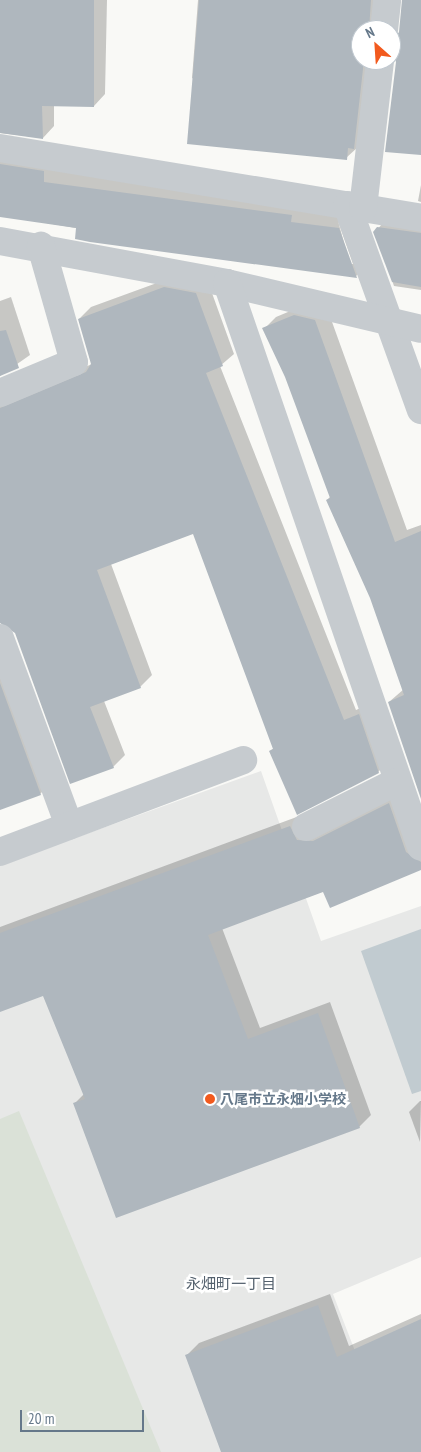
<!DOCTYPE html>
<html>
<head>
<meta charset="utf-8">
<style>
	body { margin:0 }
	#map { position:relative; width:421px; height:1452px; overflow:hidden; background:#f9f9f6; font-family:"PT Sans Narrow","Noto Sans JP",sans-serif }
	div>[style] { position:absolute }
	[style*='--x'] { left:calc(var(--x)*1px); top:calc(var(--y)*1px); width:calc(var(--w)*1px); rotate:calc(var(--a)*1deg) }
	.built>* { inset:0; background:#e7e8e7 }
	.green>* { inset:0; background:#dae1d7 }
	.water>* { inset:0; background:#c1cbd0 }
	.shadow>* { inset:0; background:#0003 }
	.building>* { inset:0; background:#afb7be }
	.minor>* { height:28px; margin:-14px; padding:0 14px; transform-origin:14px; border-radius:14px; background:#c6cbcf }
	.dots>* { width:14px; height:14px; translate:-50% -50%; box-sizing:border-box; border:2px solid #fff; border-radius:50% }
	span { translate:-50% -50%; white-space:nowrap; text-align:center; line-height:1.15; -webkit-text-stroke:5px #fff; paint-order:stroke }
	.poi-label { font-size:14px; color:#65788a; font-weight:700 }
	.left { translate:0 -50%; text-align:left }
	.neighbourhood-label { font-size:15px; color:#54616e }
	.north { position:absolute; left:351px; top:20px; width:50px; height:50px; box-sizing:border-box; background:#fff; border:1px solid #c1c9d0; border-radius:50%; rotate:334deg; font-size:14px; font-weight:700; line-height:20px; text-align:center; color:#65788a }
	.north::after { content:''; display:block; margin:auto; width:18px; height:22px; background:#f25a1e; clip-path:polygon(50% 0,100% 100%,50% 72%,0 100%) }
	.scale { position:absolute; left:20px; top:1410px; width:124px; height:22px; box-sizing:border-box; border:2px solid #65788a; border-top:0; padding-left:6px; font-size:15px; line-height:18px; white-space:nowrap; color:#65788a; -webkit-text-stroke:4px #fff; paint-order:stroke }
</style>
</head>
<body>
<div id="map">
	<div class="built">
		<div style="clip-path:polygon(261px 771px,321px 941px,421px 906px,421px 1257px,333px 1294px,394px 1452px,0 1452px,0 865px)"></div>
	</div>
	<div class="green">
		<div style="clip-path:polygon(19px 1111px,161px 1452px,0 1452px,0 1119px)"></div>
	</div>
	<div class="water">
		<div style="clip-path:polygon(421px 929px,421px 1091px,412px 1094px,361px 951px)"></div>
	</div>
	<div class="shadow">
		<div style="clip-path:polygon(0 0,107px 0,105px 94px,94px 106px,54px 105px,54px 126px,43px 138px,0 133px)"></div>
		<div style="clip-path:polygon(198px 0,382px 0,388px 30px,361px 30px,361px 60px,374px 60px,358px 147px,346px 158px,192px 78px)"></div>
		<div style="clip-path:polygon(evenodd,0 145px,350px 216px,368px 265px,356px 276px,0 215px,0 145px,338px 221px,353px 264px,350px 264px,338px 221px)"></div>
		<div style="clip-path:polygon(421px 185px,421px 202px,418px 201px)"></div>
		<div style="clip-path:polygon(390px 215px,421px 219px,421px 290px,394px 286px,375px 232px)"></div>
		<div style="clip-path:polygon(176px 276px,208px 282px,234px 354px,220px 366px,356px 710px,370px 704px,390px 760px,378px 772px,270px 751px,274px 748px,194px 532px,111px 564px,152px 675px,140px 687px,104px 701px,125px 755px,113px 767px,16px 632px,0 622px,0 391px,19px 396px,92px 364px,79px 319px,91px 307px)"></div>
		<div style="clip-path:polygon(11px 297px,30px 355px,0 376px,0 301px)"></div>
		<div style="clip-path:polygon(307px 304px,327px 308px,407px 530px,421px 525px,421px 795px,389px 702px,404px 689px,371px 597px,327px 500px,331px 496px,286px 377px,264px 329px,276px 317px)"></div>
		<div style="clip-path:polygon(0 641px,52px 782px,40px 794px,0 809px)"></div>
		<div style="clip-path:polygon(401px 792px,421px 844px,421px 868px,324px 891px,222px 928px,260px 1028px,330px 1002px,371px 1115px,359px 1127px,75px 1103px,84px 1094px,44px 994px,0 1010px,0 927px,302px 815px)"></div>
		<div style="clip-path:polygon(420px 1101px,421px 1101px,420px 1142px,409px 1112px)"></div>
		<div style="clip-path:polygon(330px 1294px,349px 1346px,421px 1314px,421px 1452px,222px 1452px,187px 1355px,199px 1343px)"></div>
	</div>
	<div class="building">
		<div style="clip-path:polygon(0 0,94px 0,94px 107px,42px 106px,43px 139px,0 133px)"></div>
		<div style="clip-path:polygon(199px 0,371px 0,369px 30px,361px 30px,364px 60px,354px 149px,348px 148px,347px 160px,187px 144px)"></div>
		<div style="clip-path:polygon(402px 0,421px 0,421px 155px,385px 152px,396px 62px,391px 44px,399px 32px)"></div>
		<div style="clip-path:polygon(0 164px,44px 171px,44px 182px,292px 215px,291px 222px,339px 228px,357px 278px,90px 242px,75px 239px,76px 228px,0 217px)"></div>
		<div style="clip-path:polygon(377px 227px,421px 233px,421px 287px,392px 282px,373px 232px)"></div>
		<div style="clip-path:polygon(164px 287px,196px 293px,223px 366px,206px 373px,344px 720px,359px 714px,379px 773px,297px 815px,269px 751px,273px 749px,193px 534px,97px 570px,141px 688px,90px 707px,114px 768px,70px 784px,15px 633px,0 623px,0 408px,86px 372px,91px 364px,78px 319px)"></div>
		<div style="clip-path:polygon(294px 315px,315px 320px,395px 542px,421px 531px,421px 799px,388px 702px,404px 695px,370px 598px,326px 500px,330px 498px,285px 377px,262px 328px)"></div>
		<div style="clip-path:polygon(6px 330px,19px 368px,0 376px,0 331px)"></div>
		<div style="clip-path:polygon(0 683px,41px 795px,0 810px)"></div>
		<div style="clip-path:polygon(389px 803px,406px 852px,421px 862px,421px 870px,330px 908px,323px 892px,208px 935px,248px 1039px,318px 1013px,360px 1128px,116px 1218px,73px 1103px,85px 1099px,43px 996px,0 1012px,0 933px,290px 826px,297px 840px,313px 841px)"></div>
		<div style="clip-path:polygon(318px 1305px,337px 1357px,421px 1319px,421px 1452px,221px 1452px,185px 1355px)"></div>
	</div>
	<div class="minor">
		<div style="--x:384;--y:30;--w:30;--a:-84"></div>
		<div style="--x:0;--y:148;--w:427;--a:9.4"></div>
		<div style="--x:347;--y:205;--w:218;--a:70.2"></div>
		<div style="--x:363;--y:208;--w:149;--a:-83.4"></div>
		<div style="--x:0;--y:241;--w:231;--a:10.5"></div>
		<div style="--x:227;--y:283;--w:199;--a:13.3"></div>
		<div style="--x:227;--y:283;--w:596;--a:71.02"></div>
		<div style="--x:0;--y:393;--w:80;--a:-22.7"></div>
		<div style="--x:74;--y:362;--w:121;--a:-105.9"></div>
		<div style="--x:0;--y:638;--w:200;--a:69.8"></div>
		<div style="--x:306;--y:827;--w:101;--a:-26.6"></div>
		<div style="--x:0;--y:852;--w:260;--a:-20.7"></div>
	</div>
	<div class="dots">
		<div style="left:210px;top:1099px;background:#f25a1e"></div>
	</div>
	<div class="poi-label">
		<span class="left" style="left:220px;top:1099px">八尾市立永畑小学校</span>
	</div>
	<div class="neighbourhood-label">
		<span style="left:231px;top:1284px">永畑町一丁目</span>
	</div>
	<div class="north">N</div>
	<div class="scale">20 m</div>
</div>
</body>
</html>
